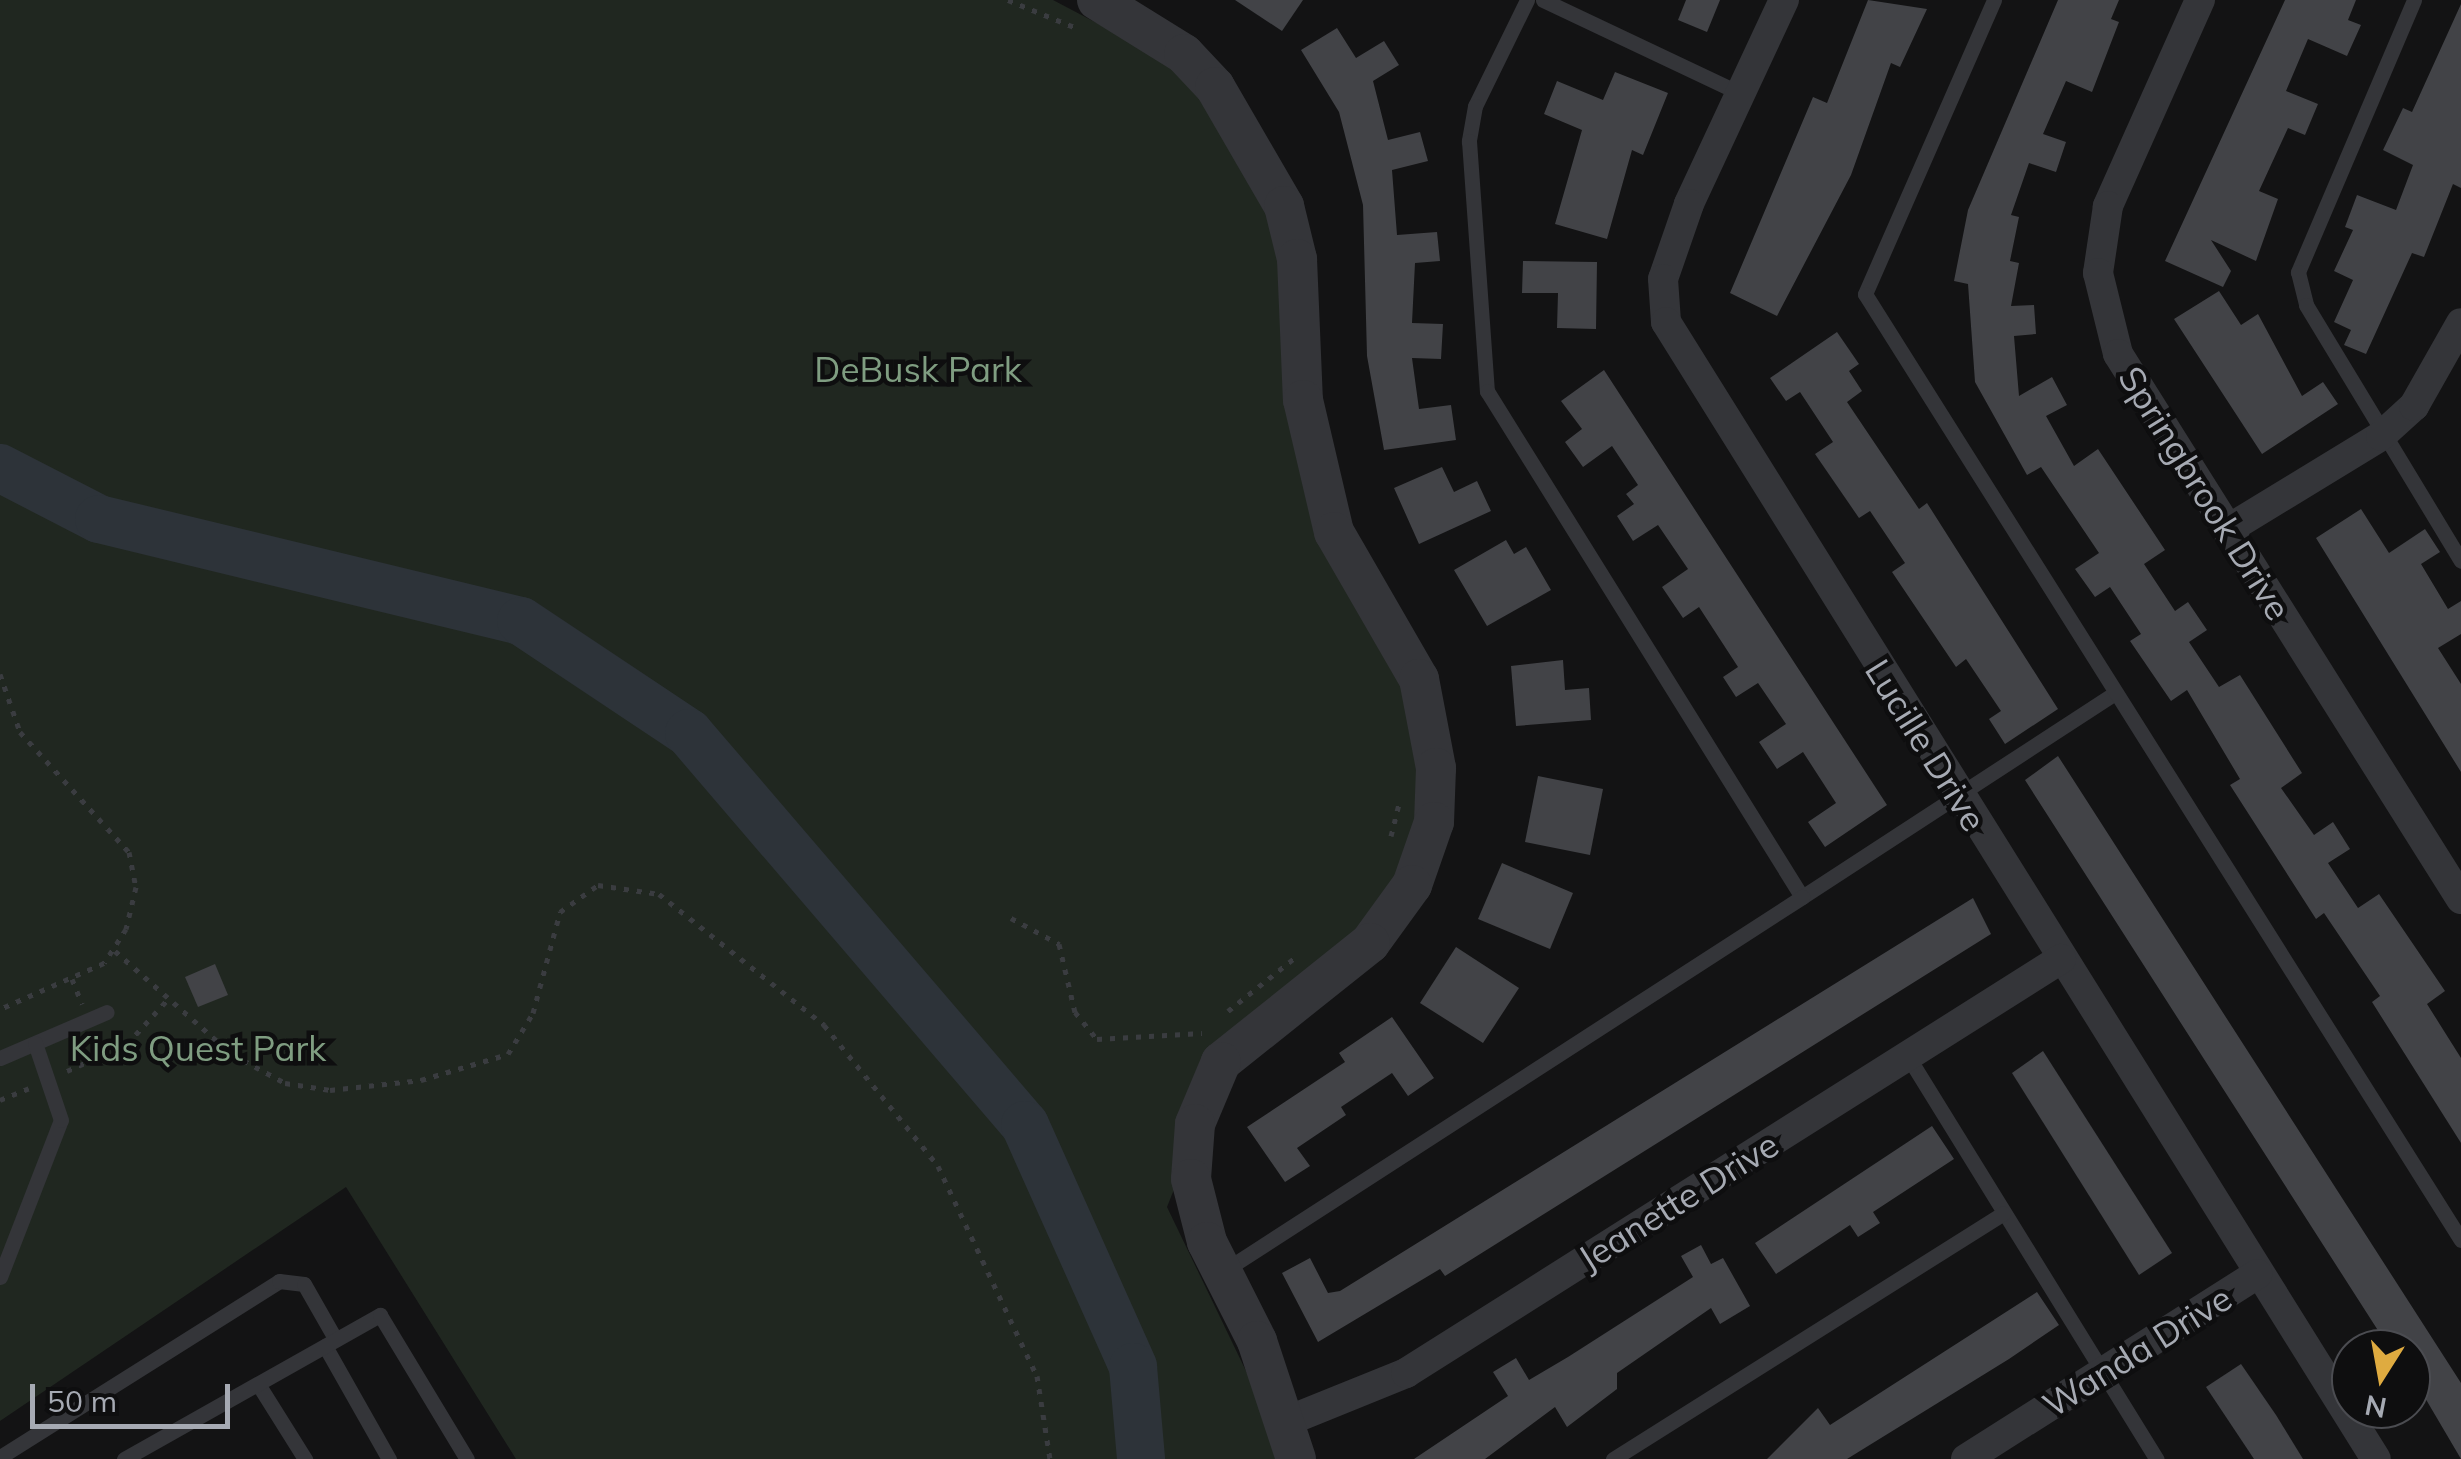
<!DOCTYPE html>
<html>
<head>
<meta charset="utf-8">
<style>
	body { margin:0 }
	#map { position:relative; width:2461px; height:1459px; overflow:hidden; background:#131314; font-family:Mulish,sans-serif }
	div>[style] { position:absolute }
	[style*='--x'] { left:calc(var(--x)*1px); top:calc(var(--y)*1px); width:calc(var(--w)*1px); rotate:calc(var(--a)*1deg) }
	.green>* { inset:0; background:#202720 }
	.river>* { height:48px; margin:-24px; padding:0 24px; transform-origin:24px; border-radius:24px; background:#2d3339 }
	.building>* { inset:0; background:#424347 }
	.path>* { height:5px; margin-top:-2.5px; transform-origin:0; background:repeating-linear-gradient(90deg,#3a3c40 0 5px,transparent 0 13px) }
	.service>* { height:15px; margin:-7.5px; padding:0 7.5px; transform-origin:7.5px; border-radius:7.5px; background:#343539 }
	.minor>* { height:30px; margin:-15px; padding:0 15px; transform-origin:15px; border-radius:15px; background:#343539 }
	.tertiary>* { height:40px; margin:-20px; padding:0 20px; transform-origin:20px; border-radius:20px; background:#343539 }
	span { translate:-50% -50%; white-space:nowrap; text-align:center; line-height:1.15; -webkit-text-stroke:9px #0e0e0f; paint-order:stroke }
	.park-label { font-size:35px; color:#7f9d81 }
	.street-label { font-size:35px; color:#a6aab3 }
	.north { position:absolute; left:2331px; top:1329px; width:100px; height:100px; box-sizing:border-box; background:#0e0e0f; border:2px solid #4b4c51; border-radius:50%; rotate:191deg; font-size:28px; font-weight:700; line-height:40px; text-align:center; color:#a6aab3 }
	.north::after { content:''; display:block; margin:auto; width:35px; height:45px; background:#dfab40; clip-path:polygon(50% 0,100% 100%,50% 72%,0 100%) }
	.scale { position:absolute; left:30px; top:1384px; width:200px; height:45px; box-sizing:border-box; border:5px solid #a6aab3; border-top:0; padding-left:12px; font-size:30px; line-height:35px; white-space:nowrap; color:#a6aab3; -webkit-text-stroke:8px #0e0e0f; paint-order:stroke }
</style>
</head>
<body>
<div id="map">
	<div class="green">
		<div style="clip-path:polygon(0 0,1053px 0,1184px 69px,1261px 196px,1284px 278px,1287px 342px,1421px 735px,1420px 821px,1382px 911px,1240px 1024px,1167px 1207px,1259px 1398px,1278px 1459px,516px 1459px,346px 1187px,0 1421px)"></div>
	</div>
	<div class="river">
		<div style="--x:0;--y:468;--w:111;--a:27.3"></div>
		<div style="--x:99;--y:519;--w:434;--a:13.6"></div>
		<div style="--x:521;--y:621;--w:202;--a:33.7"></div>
		<div style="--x:689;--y:733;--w:516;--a:49.4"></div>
		<div style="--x:1025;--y:1125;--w:265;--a:65.9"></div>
		<div style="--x:1133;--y:1367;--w:92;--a:85"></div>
	</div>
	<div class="building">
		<div style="clip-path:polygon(1235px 0,1303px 0,1282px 31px)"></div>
		<div style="clip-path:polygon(1686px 0,1720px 0,1707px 32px,1678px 20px)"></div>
		<div style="clip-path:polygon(1868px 0,1927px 9px,1900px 67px,1891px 63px,1851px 175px,1777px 316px,1730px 293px,1813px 97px,1827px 103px)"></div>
		<div style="clip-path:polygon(2058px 0,2119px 0,2111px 19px,2119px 22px,2092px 92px,2066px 81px,2043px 134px,2066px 142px,2056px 172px,2029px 163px,2011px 215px,2019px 217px,2010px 261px,2019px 263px,2011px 306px,2034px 305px,2036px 334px,2014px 336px,2019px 396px,2052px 377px,2067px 405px,2046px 416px,2074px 466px,2098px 449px,2165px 550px,2144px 564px,2175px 611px,2188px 602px,2207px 630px,2189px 642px,2219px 687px,2240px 675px,2302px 773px,2281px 788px,2314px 835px,2333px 822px,2350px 849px,2328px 863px,2358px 908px,2379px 894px,2445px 991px,2427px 1004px,2461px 1058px,2461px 1143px,2372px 1002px,2380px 996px,2324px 913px,2316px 919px,2230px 785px,2240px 779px,2187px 690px,2171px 701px,2130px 641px,2141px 634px,2110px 587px,2095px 597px,2075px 569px,2099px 553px,2041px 467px,2027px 475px,1975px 382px,1968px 284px,1954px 281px,1968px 210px)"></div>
		<div style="clip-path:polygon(2285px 0,2356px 0,2348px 20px,2361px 25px,2347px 56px,2308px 39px,2286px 91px,2318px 104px,2305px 135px,2288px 128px,2259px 191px,2278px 199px,2256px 261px,2211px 240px,2231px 271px,2223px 287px,2165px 261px)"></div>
		<div style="clip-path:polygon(2461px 4px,2461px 188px,2453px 184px,2424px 257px,2412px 253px,2366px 354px,2344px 345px,2351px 330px,2334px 322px,2353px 280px,2334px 271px,2353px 230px,2345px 227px,2357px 195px,2396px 210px,2413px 165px,2383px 150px,2403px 108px,2412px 112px)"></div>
		<div style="clip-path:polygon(1337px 28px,1356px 58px,1384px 41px,1399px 65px,1373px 81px,1388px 140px,1420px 132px,1428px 161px,1392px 170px,1397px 235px,1437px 232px,1440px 261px,1415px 263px,1412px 323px,1443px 324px,1441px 359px,1412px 358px,1419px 409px,1451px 405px,1456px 440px,1384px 450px,1367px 356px,1363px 205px,1339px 112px,1301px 50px)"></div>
		<div style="clip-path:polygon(1615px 72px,1668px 93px,1643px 155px,1632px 150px,1607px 239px,1555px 224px,1582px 130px,1544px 114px,1557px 81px,1603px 100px)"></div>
		<div style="clip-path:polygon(1523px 261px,1597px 262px,1596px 329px,1557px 328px,1558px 293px,1522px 293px)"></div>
		<div style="clip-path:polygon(2219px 291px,2241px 325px,2258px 314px,2302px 396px,2323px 382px,2338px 404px,2262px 454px,2174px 319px)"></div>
		<div style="clip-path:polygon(1837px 332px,1859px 364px,1849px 371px,1862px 391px,1847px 402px,1919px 509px,1927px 503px,2058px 709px,2005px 744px,1989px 719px,2001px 711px,1966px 659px,1956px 667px,1892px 572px,1905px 563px,1870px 511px,1859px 518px,1815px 454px,1833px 442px,1800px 392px,1786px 401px,1770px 378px)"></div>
		<div style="clip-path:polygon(1604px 370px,1887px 805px,1825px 847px,1808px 822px,1836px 803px,1803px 752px,1777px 769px,1759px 742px,1786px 724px,1758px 683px,1736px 697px,1723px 677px,1738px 667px,1699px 607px,1683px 618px,1662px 587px,1688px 569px,1658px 525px,1633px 541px,1617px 516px,1634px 504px,1626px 494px,1638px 485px,1612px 446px,1583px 467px,1565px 442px,1582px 429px,1561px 401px)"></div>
		<div style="clip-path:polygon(1442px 467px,1454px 492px,1477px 481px,1491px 511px,1419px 544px,1394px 488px)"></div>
		<div style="clip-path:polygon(2361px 509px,2389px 553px,2425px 529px,2440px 552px,2421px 564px,2448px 609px,2461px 601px,2461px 634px,2438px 648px,2461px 684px,2461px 772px,2316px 538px)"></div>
		<div style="clip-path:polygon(1506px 540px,1514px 554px,1526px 547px,1551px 590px,1487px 626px,1454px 570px)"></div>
		<div style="clip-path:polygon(1563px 660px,1565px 690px,1589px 688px,1591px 720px,1516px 726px,1511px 666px)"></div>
		<div style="clip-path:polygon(2058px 756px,2461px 1383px,2461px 1459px,2411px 1374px,2411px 1349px,2390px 1349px,2379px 1332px,2025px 780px)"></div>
		<div style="clip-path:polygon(1538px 776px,1603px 789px,1590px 855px,1525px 842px)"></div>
		<div style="clip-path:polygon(1502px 863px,1573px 893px,1550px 949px,1478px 919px)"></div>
		<div style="clip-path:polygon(1973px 898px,1991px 934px,1445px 1276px,1440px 1269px,1318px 1342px,1282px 1273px,1310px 1258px,1328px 1293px,1340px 1291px)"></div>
		<div style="clip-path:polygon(1456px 947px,1519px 988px,1483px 1043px,1420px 1003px)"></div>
		<div style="clip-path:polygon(215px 964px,228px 995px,198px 1007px,185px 977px)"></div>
		<div style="clip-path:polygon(1392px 1017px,1434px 1078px,1408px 1096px,1392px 1073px,1341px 1107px,1346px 1115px,1297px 1148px,1310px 1166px,1285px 1182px,1247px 1127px,1345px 1062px,1339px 1053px)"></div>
		<div style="clip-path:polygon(2043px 1051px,2172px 1253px,2139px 1275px,2012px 1073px)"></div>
		<div style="clip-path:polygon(1932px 1126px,1954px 1159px,1873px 1212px,1880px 1223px,1858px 1237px,1850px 1225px,1776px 1274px,1755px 1243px)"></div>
		<div style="clip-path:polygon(1701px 1245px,1711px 1264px,1723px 1258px,1750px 1306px,1720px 1324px,1711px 1308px,1617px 1373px,1617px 1389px,1567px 1427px,1555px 1407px,1485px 1459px,1414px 1459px,1508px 1396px,1493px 1372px,1516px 1358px,1529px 1380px,1568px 1357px,1693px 1277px,1681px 1256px)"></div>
		<div style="clip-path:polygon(2037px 1292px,2059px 1325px,2009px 1359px,1847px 1459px,1767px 1459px,1818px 1408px,1830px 1425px)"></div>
		<div style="clip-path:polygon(2241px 1364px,2276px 1415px,2303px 1459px,2254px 1459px,2206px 1387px)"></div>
	</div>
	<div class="path">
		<div style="--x:1008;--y:0;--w:77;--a:22.2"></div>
		<div style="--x:0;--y:674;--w:61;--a:71"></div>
		<div style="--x:20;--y:732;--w:162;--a:47.8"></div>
		<div style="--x:129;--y:852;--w:36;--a:79"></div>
		<div style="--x:136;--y:887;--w:43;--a:103.4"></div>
		<div style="--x:126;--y:929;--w:40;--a:122.9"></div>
		<div style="--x:104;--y:963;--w:114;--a:156.1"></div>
		<div style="--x:1391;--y:836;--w:38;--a:-76"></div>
		<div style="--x:1011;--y:918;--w:55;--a:28.4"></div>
		<div style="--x:1059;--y:944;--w:70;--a:76.8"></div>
		<div style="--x:1075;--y:1012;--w:35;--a:51"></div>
		<div style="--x:1097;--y:1039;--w:105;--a:-3.3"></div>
		<div style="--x:115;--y:951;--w:156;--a:41.4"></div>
		<div style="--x:232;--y:1054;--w:60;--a:28.7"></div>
		<div style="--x:285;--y:1083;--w:46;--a:8.8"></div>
		<div style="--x:330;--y:1090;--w:92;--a:-6.3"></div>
		<div style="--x:421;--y:1080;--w:91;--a:-16.6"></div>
		<div style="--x:508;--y:1054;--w:48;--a:-58.6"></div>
		<div style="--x:533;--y:1013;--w:105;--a:-75"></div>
		<div style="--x:560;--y:912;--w:47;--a:-35.4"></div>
		<div style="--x:598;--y:885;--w:62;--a:8.4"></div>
		<div style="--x:659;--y:894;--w:211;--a:38.4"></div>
		<div style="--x:824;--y:1025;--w:181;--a:51"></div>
		<div style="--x:938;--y:1166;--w:232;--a:64.8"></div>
		<div style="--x:1037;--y:1376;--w:84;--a:81.1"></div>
		<div style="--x:72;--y:979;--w:27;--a:68"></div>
		<div style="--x:1228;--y:1011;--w:88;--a:-38.6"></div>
		<div style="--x:67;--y:1071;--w:66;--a:-24.2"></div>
		<div style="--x:127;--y:1044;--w:62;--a:-47.6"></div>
		<div style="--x:0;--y:1100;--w:31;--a:-22"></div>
	</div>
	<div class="service">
		<div style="--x:1527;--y:0;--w:118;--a:116.1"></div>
		<div style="--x:1475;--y:106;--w:36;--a:100"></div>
		<div style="--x:1469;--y:141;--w:251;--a:85.9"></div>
		<div style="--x:1487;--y:391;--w:596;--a:58.1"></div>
		<div style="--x:1802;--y:897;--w:370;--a:-33.1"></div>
		<div style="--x:1543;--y:0;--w:218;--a:25.3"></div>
		<div style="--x:1994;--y:0;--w:321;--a:113.7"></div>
		<div style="--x:1865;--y:294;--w:1118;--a:57.79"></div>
		<div style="--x:2414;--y:0;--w:296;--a:113.1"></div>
		<div style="--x:2298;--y:272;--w:34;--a:76"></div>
		<div style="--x:2306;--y:305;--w:299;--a:58.8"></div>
		<div style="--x:1907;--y:1055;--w:475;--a:58.3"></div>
		<div style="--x:0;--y:1058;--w:116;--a:-23.3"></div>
		<div style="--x:1222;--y:1272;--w:691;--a:-32.88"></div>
		<div style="--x:0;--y:1277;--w:168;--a:-68.8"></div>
		<div style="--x:61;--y:1120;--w:81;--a:-108.7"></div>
		<div style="--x:325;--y:1346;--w:130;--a:60.5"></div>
		<div style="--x:258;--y:1384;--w:89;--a:57.9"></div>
		<div style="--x:0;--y:1457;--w:330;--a:-32.2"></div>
		<div style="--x:279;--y:1281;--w:25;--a:7"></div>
		<div style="--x:304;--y:1284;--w:64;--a:60.3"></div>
		<div style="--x:124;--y:1459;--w:294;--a:-29.4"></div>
		<div style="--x:380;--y:1315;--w:168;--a:58.9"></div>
		<div style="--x:1613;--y:1459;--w:461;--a:-32.2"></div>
	</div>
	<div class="minor">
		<div style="--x:1784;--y:0;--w:225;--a:115"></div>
		<div style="--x:1689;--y:204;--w:79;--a:109.1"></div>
		<div style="--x:1663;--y:279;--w:43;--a:86"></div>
		<div style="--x:1666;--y:322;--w:1340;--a:58.02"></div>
		<div style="--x:2200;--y:0;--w:226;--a:114.1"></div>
		<div style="--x:2108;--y:206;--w:68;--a:98.5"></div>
		<div style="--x:2098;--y:273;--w:83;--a:76.1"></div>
		<div style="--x:2118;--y:354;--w:644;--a:57.82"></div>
		<div style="--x:2227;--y:530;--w:180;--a:-31.4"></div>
		<div style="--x:2381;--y:436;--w:45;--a:-42.3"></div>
		<div style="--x:2414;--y:406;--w:95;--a:-60.5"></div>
		<div style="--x:1285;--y:1422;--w:131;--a:-22"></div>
		<div style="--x:1406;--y:1373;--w:775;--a:-32.3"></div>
		<div style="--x:1966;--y:1459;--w:345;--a:-32.4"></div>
	</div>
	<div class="tertiary">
		<div style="--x:1097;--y:0;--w:102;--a:31.8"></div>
		<div style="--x:1184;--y:54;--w:45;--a:46.8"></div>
		<div style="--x:1215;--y:87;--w:138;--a:59.9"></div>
		<div style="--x:1284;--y:206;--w:55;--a:76.2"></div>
		<div style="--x:1297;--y:259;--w:141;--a:87.6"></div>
		<div style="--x:1303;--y:400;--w:136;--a:76.8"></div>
		<div style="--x:1334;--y:532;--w:170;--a:60"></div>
		<div style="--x:1419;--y:679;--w:91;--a:79.2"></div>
		<div style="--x:1436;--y:768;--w:54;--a:92.1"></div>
		<div style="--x:1434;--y:822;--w:67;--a:109.2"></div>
		<div style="--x:1412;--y:885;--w:72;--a:125.9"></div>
		<div style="--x:1370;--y:943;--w:191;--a:141.4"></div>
		<div style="--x:1221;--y:1062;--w:67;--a:112.8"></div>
		<div style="--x:1195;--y:1124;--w:55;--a:94.2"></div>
		<div style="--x:1191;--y:1179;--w:65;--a:75.7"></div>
		<div style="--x:1207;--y:1242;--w:111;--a:63.2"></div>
		<div style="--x:1257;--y:1341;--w:124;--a:71.7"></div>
	</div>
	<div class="park-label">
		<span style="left:918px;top:369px">DeBusk Park</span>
		<span style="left:198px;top:1048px">Kids Quest Park</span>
	</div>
	<div class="street-label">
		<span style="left:2205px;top:493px;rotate:58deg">Springbrook Drive</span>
		<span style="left:1926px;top:745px;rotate:58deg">Lucille Drive</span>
		<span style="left:1678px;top:1201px;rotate:-32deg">Jeanette Drive</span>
		<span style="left:2137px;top:1351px;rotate:-32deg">Wanda Drive</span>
	</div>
	<div class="north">N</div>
	<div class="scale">50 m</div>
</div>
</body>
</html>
